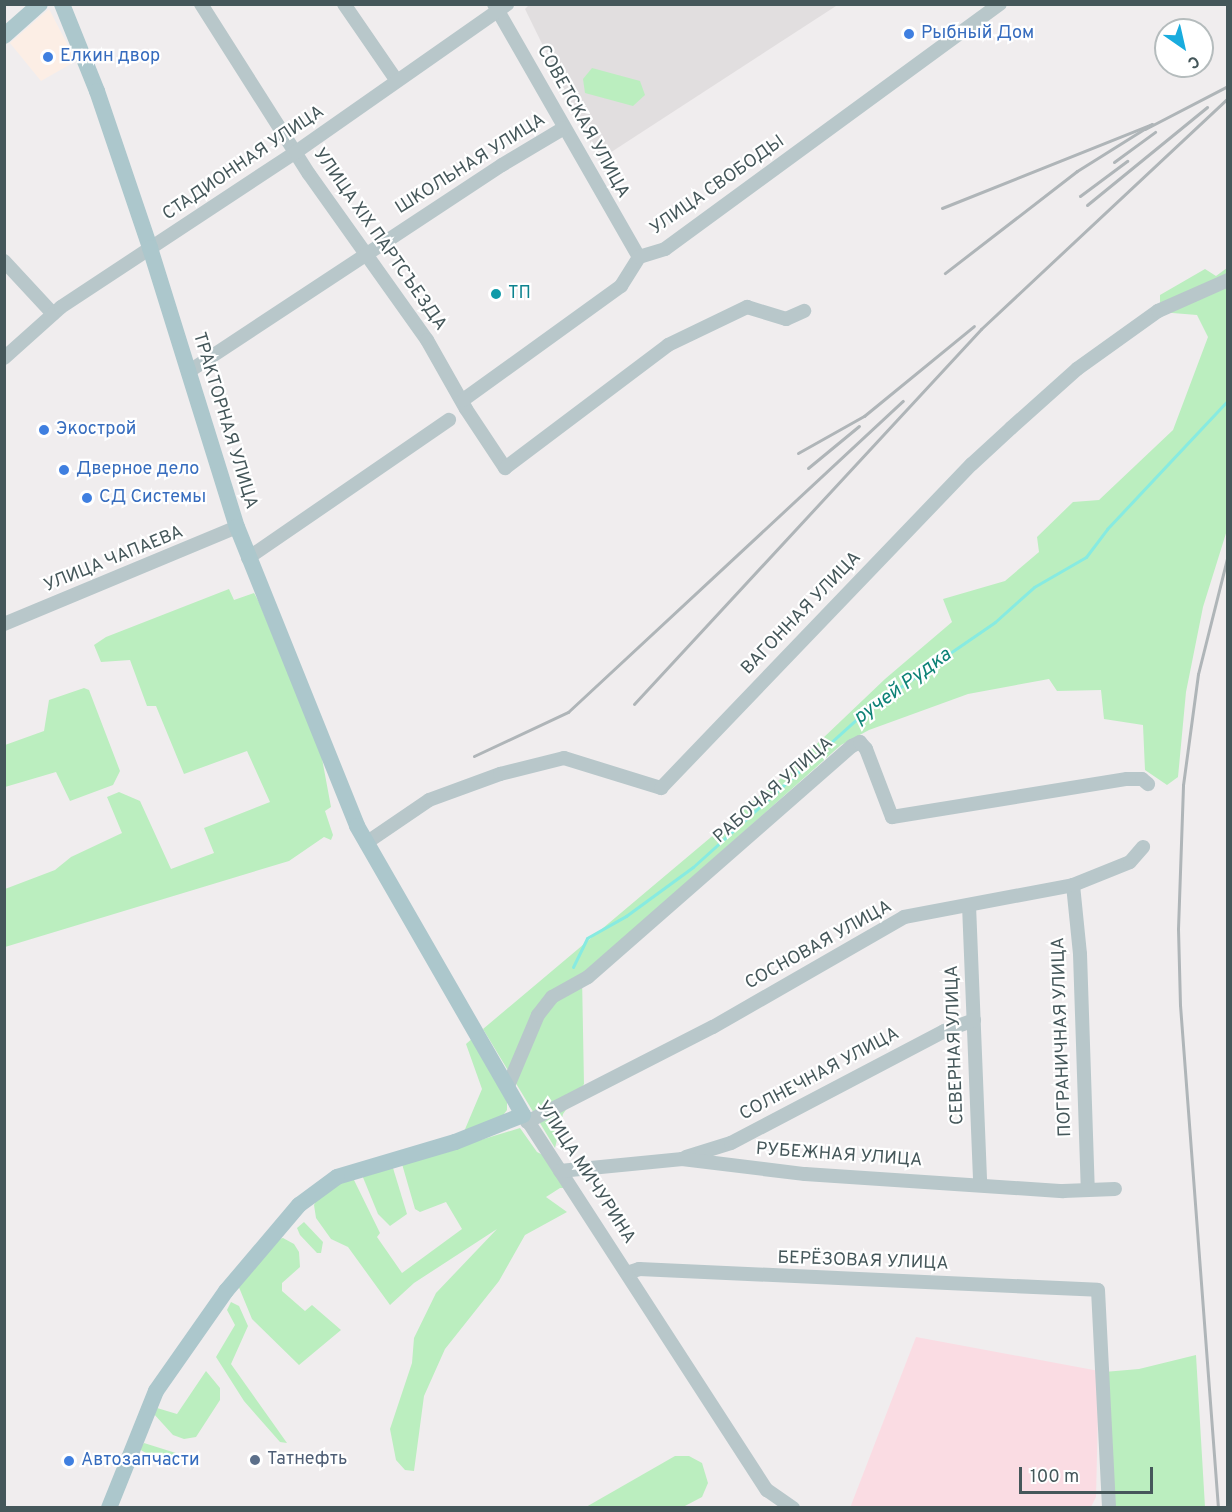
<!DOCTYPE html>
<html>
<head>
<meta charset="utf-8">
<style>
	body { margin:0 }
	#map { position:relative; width:1232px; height:1512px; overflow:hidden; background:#f0edee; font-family:Overpass,sans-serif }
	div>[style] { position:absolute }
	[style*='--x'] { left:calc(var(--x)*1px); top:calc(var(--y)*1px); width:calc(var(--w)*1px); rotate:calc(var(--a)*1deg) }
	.commercial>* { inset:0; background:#fceee5 }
	.education>* { inset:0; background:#e1dedf }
	.medical>* { inset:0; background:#fadce3 }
	.green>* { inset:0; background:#bbeebf }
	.stream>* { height:3px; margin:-1.5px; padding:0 1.5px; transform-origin:1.5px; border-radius:1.5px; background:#87ebe1 }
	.minor>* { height:14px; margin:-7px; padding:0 7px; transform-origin:7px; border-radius:7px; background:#b8c7ca }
	.major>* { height:16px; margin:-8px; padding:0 8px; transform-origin:8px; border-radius:8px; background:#acc7cc }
	.rail>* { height:3px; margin:-1.5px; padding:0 1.5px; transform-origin:1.5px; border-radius:1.5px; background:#afb5b8 }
	.dots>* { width:16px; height:16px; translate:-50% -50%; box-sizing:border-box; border:3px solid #fff; border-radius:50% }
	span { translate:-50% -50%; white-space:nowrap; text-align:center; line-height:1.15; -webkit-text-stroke:4.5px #fff; paint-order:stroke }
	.shop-label { font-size:18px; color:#366cbe }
	.left { translate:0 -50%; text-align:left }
	.street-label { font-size:18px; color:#45575a }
	.culture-label { font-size:18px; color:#0d838f }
	.service-label { font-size:18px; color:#4e5e75 }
	.water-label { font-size:20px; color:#0d8276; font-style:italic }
	.frame { position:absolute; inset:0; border:6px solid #45575a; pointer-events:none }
	.north { position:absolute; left:1154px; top:18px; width:60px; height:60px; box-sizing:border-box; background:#fff; border:2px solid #b5bcbd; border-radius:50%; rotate:146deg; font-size:16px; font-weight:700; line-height:24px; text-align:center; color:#45575a }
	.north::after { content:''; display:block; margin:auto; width:21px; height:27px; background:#19acde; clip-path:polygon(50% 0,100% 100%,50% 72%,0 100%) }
	.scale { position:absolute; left:1019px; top:1467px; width:134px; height:27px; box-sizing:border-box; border:3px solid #45575a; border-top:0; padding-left:8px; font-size:18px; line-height:21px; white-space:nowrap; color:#45575a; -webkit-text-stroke:4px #fff; paint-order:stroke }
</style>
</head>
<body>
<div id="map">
	<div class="commercial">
		<div style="clip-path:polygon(49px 9px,76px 61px,41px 81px,10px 43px)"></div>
	</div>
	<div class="education">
		<div style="clip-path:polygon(530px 4px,835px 4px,836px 6px,599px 160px,525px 9px)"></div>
	</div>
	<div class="medical">
		<div style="clip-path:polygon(916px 1337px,1099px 1371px,1096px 1497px,1091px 1507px,850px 1508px)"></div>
	</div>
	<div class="green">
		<div style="clip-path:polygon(592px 68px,640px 81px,645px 95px,633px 106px,585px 93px,583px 79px)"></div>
		<div style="clip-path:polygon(1227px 268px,1227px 530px,1203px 607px,1186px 692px,1178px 777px,1167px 785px,1145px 770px,1143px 725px,1104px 719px,1101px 690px,1057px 691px,1049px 679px,968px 694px,869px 730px,841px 745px,582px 976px,584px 1084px,563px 1114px,555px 1148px,483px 1029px,779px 780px,885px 679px,952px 622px,943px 599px,1005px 581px,1039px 552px,1037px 537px,1073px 502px,1099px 500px,1173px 430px,1208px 337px,1197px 315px,1160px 312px,1160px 295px,1205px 269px,1216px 276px)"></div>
		<div style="clip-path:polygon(229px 589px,234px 600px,254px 593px,259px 602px,321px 753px,331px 807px,325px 811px,333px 835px,331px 840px,324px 837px,289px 861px,5px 947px,5px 889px,55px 870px,71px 857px,122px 833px,107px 797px,119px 792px,140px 801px,171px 869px,214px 853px,204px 828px,270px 802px,247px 751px,184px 774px,156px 706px,147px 706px,130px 660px,101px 662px,94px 645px,106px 637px)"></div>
		<div style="clip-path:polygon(84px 688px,89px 690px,120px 771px,113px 785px,70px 801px,56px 772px,5px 787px,5px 745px,44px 731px,49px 700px)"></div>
		<div style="clip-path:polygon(474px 1037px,507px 1102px,507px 1110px,501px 1118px,463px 1134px,482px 1089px,466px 1044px)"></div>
		<div style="clip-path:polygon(520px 1128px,537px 1152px,547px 1157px,568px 1188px,560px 1188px,546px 1197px,567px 1212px,525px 1235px,499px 1281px,445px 1349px,424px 1396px,414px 1471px,405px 1470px,396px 1460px,390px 1429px,412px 1363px,414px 1338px,436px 1293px,497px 1229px,414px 1283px,390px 1305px,348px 1247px,331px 1239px,316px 1218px,314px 1205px,318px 1196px,346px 1178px,354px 1180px,380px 1233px,377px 1237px,402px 1273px,462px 1229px,446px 1202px,420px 1212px,415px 1209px,402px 1164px)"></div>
		<div style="clip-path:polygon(393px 1168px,407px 1214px,390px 1226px,378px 1214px,362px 1175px)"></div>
		<div style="clip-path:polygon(304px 1222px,323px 1242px,321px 1253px,317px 1253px,300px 1235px,297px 1228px)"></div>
		<div style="clip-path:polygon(283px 1238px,294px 1244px,299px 1252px,300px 1267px,282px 1283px,282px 1291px,305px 1311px,312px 1305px,341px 1330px,299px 1365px,252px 1319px,238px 1285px,274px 1240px)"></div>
		<div style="clip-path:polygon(231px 1302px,239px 1306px,248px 1326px,231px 1364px,287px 1443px,280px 1442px,244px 1401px,216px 1357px,235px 1325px,227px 1310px)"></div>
		<div style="clip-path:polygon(1196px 1355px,1205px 1507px,1113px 1507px,1104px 1372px,1139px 1369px)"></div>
		<div style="clip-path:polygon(206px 1371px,220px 1388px,220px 1400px,196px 1437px,184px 1439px,173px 1435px,153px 1413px,157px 1408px,177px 1414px)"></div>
		<div style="clip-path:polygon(144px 1443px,179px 1454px,181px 1457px,146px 1453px,139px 1449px)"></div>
		<div style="clip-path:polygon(675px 1456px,689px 1456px,702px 1463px,708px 1483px,702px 1497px,683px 1507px,586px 1507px)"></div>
	</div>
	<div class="stream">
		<div style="--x:573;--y:967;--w:32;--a:-64"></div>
		<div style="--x:587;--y:938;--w:45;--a:-29.4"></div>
		<div style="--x:626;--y:916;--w:83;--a:-36.2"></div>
		<div style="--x:693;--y:867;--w:234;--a:-42.1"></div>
		<div style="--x:867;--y:710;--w:155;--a:-34.5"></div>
		<div style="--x:995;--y:622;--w:52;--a:-41.9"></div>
		<div style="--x:1034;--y:587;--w:60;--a:-30"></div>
		<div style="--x:1086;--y:557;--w:35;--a:-53"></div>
		<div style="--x:1107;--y:529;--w:177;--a:-46.8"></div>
	</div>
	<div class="minor">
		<div style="--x:201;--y:4;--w:201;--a:57.6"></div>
		<div style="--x:309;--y:174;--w:204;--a:54.6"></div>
		<div style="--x:427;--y:340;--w:79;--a:60.5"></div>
		<div style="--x:466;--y:409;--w:71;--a:56.5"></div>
		<div style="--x:505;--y:468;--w:204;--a:-37"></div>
		<div style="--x:668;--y:345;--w:88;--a:-25.7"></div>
		<div style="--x:747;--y:307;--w:41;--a:17.1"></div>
		<div style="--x:786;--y:319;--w:20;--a:-24"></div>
		<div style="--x:344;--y:4;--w:93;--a:55.5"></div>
		<div style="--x:494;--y:4;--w:292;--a:60.2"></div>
		<div style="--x:4;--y:261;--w:72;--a:47.2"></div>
		<div style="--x:4;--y:358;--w:76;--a:-41.8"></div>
		<div style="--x:61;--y:307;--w:282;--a:-33.4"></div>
		<div style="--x:296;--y:152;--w:258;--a:-35"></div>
		<div style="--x:188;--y:372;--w:376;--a:-33.4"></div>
		<div style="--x:502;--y:165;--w:72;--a:-30.8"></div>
		<div style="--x:463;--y:400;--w:195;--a:-35.8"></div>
		<div style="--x:621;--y:286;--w:34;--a:-58"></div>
		<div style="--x:639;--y:257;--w:27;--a:-17"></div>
		<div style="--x:665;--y:249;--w:415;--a:-36.2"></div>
		<div style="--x:248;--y:558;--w:244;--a:-34.5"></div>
		<div style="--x:4;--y:624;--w:252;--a:-22.6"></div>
		<div style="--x:366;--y:843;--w:76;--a:-34.3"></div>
		<div style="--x:429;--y:800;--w:76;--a:-20.1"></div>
		<div style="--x:500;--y:774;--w:66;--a:-14"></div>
		<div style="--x:564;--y:758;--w:102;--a:17.2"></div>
		<div style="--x:661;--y:788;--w:449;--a:-46.2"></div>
		<div style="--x:972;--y:464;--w:53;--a:-42.7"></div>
		<div style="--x:1011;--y:428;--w:89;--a:-41.8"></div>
		<div style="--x:1077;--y:369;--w:100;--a:-35.6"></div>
		<div style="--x:1158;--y:311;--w:77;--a:-23.9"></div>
		<div style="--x:1073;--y:885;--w:69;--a:84.2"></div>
		<div style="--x:1080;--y:954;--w:235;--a:88.1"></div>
		<div style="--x:969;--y:905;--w:278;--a:87.7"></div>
		<div style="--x:508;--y:1086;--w:77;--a:-67.1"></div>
		<div style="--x:538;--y:1015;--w:23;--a:-52"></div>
		<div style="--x:552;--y:997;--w:41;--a:-29.1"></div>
		<div style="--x:588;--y:977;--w:351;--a:-41.2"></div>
		<div style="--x:852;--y:746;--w:9;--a:-27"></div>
		<div style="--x:860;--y:742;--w:9;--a:49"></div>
		<div style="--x:866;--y:749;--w:73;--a:69.1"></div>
		<div style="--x:892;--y:817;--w:238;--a:-9.2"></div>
		<div style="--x:1127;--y:779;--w:15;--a:0"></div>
		<div style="--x:1142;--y:779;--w:8;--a:40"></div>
		<div style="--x:524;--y:1115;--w:447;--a:57.1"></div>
		<div style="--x:767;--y:1490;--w:32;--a:35"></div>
		<div style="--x:527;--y:1122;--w:209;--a:-27.1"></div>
		<div style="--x:713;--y:1027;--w:220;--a:-29.9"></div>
		<div style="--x:904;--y:917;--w:172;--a:-10.7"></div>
		<div style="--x:1073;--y:885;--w:61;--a:-22"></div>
		<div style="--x:1130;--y:862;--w:20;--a:-49"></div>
		<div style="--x:686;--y:1157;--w:47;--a:-17.3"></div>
		<div style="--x:731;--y:1143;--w:241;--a:-27.7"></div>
		<div style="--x:944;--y:1031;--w:32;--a:-20"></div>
		<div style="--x:560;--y:1171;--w:123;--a:-5.6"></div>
		<div style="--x:682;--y:1159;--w:124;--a:7"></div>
		<div style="--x:805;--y:1174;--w:259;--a:3.8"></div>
		<div style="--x:1063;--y:1191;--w:52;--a:-2.2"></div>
		<div style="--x:627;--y:1273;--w:13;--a:-18"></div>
		<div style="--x:639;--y:1269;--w:459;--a:2.6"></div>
		<div style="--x:1098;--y:1290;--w:218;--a:87.1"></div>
	</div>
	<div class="major">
		<div style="--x:62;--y:4;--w:94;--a:68.1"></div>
		<div style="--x:97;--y:91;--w:166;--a:71.3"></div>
		<div style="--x:150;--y:248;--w:292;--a:72.7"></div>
		<div style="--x:237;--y:527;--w:322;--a:68.1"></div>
		<div style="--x:357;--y:826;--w:333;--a:60.1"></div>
		<div style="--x:523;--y:1115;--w:73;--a:158.3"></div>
		<div style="--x:455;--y:1142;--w:123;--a:163.5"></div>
		<div style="--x:337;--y:1177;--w:47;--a:143.6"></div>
		<div style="--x:299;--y:1205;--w:113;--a:130.3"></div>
		<div style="--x:226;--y:1291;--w:122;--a:125"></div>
		<div style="--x:156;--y:1391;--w:126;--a:111.9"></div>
		<div style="--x:4;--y:36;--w:48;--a:-41.6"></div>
	</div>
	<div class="rail">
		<div style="--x:1145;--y:129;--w:93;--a:-27.4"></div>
		<div style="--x:1114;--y:162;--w:51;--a:-36.2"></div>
		<div style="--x:1080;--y:196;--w:59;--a:-36.7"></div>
		<div style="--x:1087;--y:205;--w:155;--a:-39.2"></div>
		<div style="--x:942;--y:208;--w:226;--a:-21.8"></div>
		<div style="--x:1152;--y:124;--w:89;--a:147.9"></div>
		<div style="--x:1077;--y:171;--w:167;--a:142.3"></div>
		<div style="--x:798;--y:453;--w:76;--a:-29.3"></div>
		<div style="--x:864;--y:416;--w:142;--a:-39.3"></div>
		<div style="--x:808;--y:468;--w:66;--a:-39.5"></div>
		<div style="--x:634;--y:704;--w:511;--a:-47.22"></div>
		<div style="--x:981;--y:329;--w:338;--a:-43.1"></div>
		<div style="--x:474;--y:756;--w:104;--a:-25.1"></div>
		<div style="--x:568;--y:712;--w:457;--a:-42.9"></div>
		<div style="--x:1218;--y:1508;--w:504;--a:-94.32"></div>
		<div style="--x:1180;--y:1005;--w:76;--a:-91.5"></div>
		<div style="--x:1178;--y:929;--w:144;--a:-88"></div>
		<div style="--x:1183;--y:785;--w:112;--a:-82.3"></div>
		<div style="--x:1198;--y:674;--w:123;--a:-75.9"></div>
	</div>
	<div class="dots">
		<div style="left:909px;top:34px;background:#3f7fe0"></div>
		<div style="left:48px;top:57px;background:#3f7fe0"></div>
		<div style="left:496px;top:294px;background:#0f9aa8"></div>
		<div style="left:44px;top:430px;background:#3f7fe0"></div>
		<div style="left:64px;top:470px;background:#3f7fe0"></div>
		<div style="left:87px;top:498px;background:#3f7fe0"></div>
		<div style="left:255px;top:1460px;background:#5c6f8a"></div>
		<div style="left:69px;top:1461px;background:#3f7fe0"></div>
	</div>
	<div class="shop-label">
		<span class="left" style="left:921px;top:34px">Рыбный Дом</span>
		<span class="left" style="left:60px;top:57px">Елкин двор</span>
		<span class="left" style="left:56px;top:430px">Экострой</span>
		<span class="left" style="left:76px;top:470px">Дверное дело</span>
		<span class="left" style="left:99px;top:498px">СД Системы</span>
		<span class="left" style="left:81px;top:1461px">Автозапчасти</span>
	</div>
	<div class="street-label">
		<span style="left:582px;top:122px;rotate:61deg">СОВЕТСКАЯ УЛИЦА</span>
		<span style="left:244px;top:164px;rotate:-34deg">СТАДИОННАЯ УЛИЦА</span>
		<span style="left:471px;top:165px;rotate:-32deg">ШКОЛЬНАЯ УЛИЦА</span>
		<span style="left:718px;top:186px;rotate:-35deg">УЛИЦА СВОБОДЫ</span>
		<span style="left:379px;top:240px;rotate:55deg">УЛИЦА XIX ПАРТСЪЕЗДА</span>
		<span style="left:224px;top:421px;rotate:73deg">ТРАКТОРНАЯ УЛИЦА</span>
		<span style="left:114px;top:560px;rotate:-22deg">УЛИЦА ЧАПАЕВА</span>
		<span style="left:802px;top:614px;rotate:-46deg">ВАГОННАЯ УЛИЦА</span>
		<span style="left:774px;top:791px;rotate:-41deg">РАБОЧАЯ УЛИЦА</span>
		<span style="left:819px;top:946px;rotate:-29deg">СОСНОВАЯ УЛИЦА</span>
		<span style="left:1063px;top:1037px;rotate:-92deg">ПОГРАНИЧНАЯ УЛИЦА</span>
		<span style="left:956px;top:1045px;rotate:-92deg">СЕВЕРНАЯ УЛИЦА</span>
		<span style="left:820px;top:1075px;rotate:-28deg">СОЛНЕЧНАЯ УЛИЦА</span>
		<span style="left:839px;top:1156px;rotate:4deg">РУБЕЖНАЯ УЛИЦА</span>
		<span style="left:585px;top:1173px;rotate:57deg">УЛИЦА МИЧУРИНА</span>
		<span style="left:863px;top:1262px;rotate:2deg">БЕРЁЗОВАЯ УЛИЦА</span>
	</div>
	<div class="culture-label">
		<span class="left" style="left:508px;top:294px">ТП</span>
	</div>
	<div class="service-label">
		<span class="left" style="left:267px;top:1460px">Татнефть</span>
	</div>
	<div class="water-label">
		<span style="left:903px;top:687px;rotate:-36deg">ручей Рудка</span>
	</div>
	<div class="frame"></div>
	<div class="north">С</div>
	<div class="scale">100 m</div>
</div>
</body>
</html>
